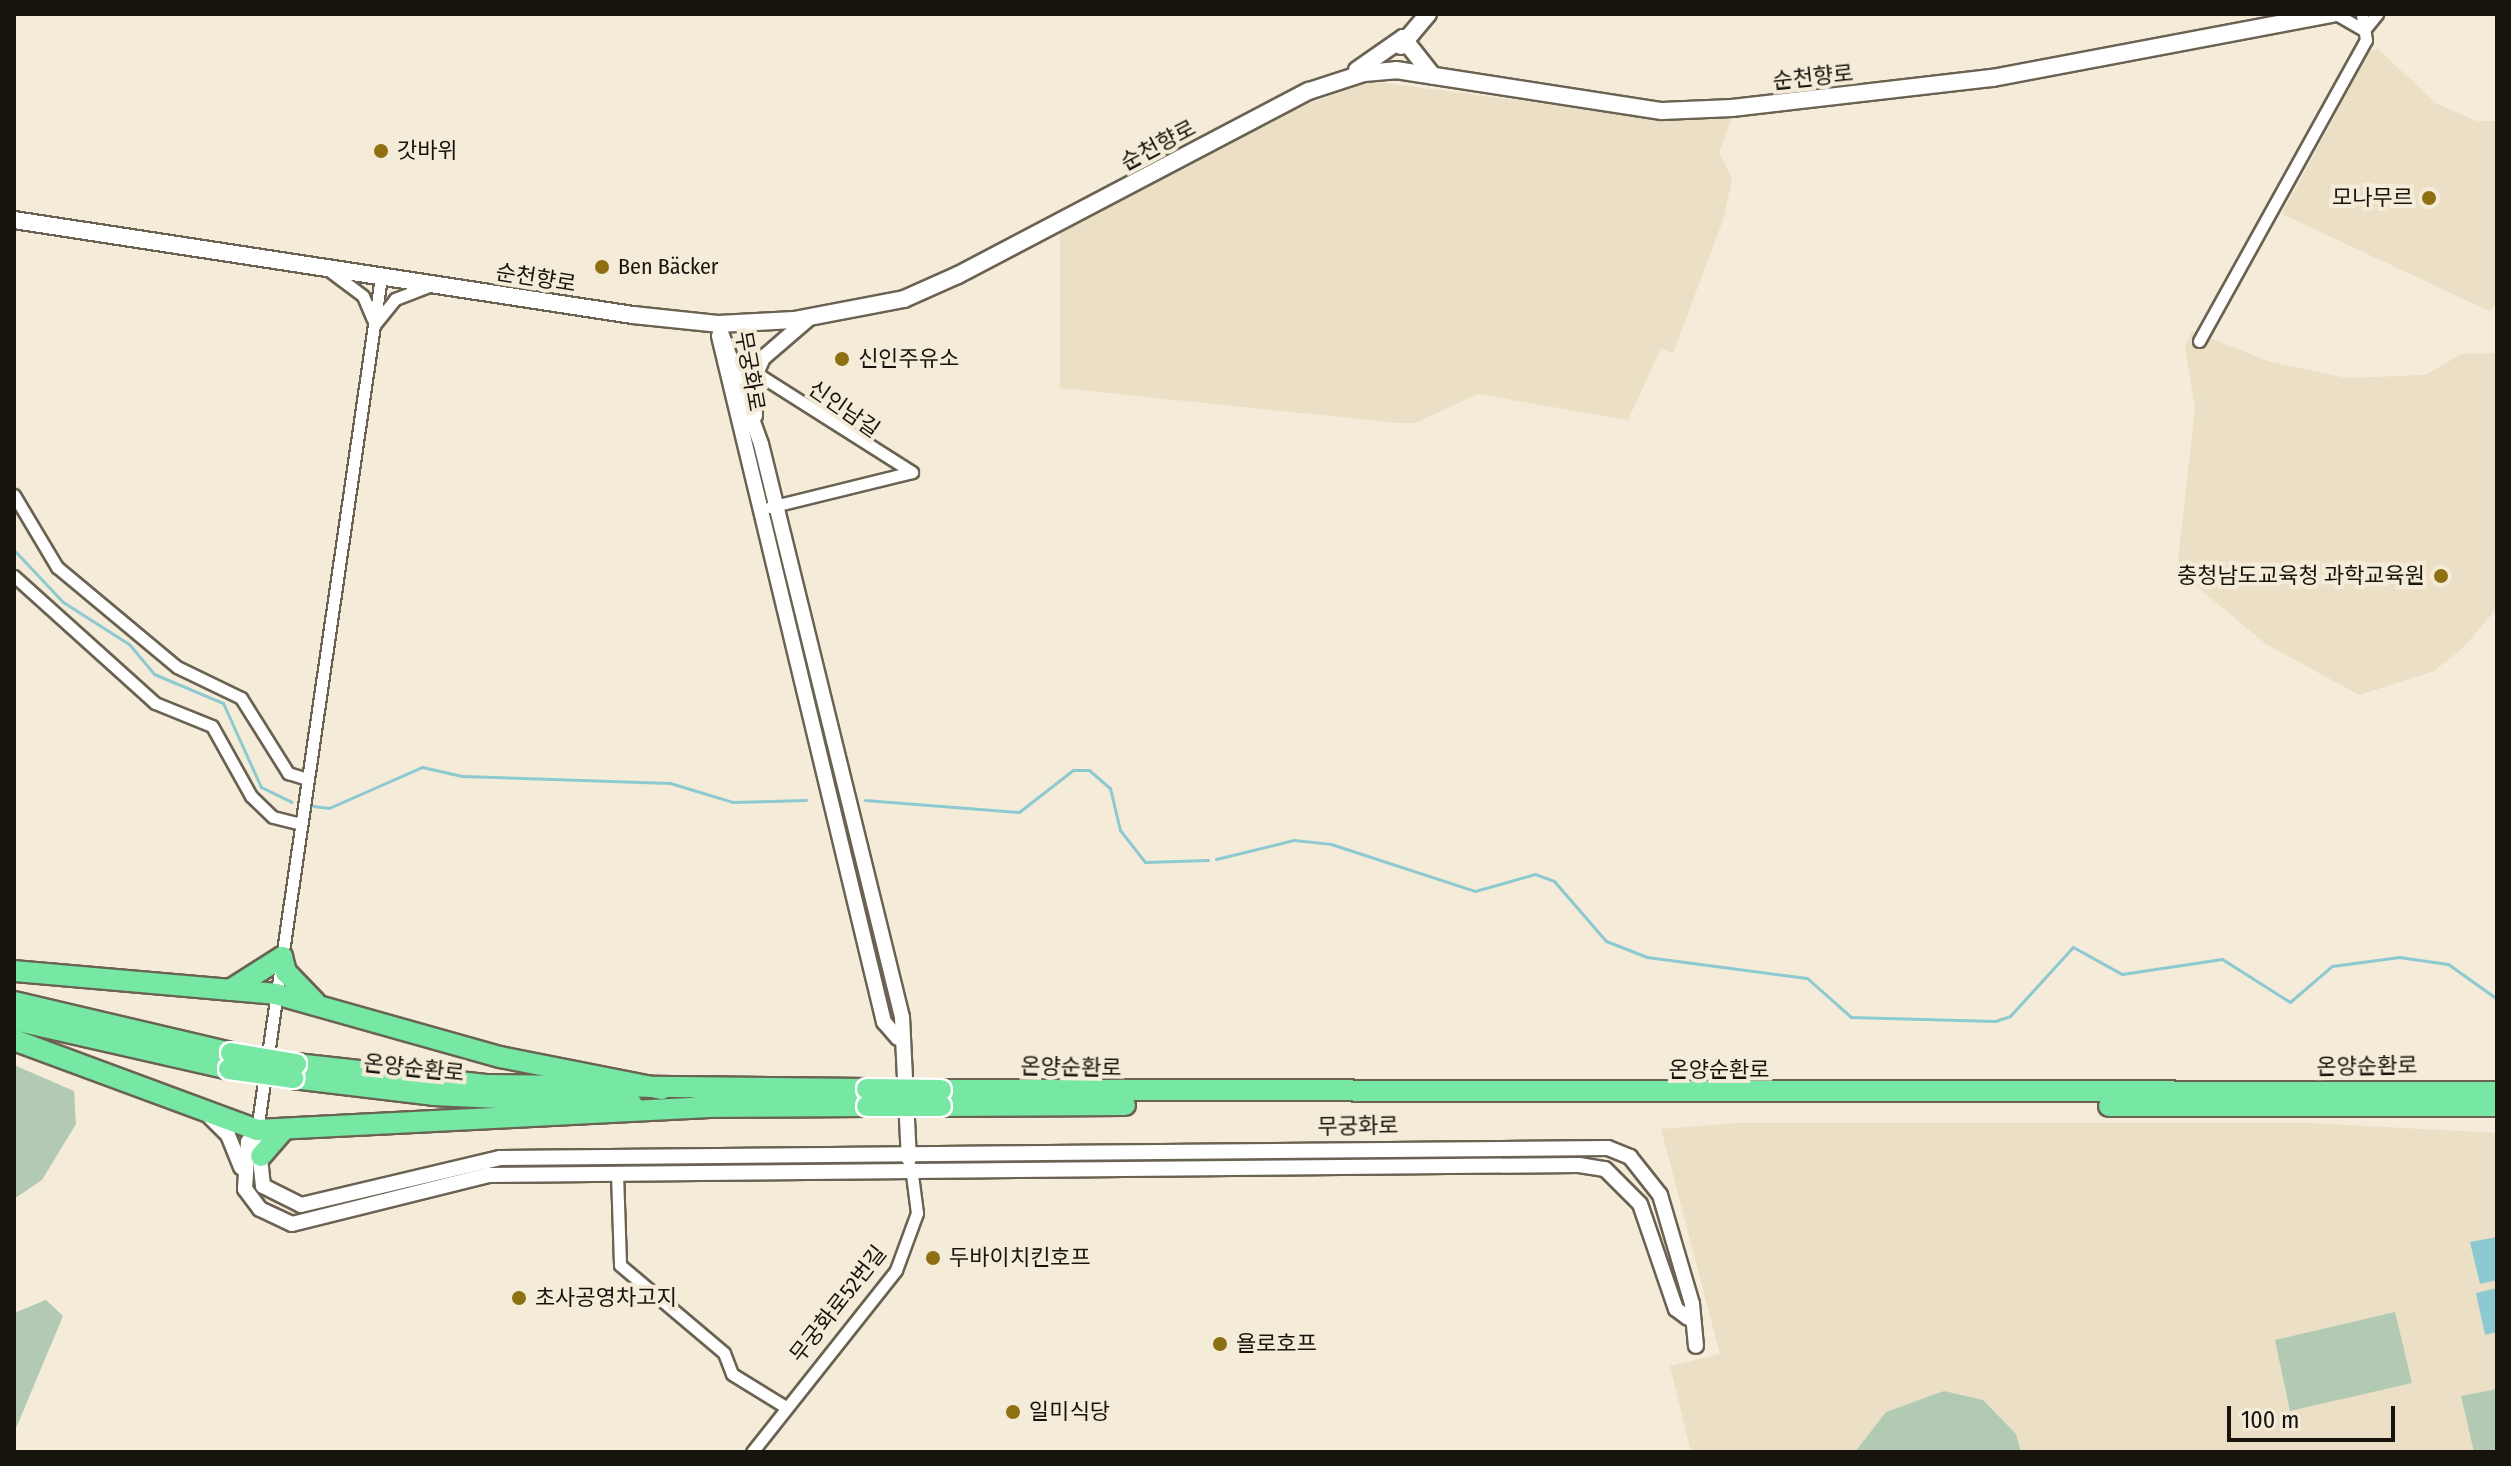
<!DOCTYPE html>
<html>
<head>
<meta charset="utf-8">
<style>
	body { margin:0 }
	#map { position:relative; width:2511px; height:1466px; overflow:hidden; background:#f4ebd8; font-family:"Fira Sans Condensed","Noto Sans KR",sans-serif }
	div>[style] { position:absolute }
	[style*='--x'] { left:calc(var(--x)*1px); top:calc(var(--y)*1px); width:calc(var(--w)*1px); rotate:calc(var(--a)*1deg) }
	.built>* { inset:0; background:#ebdfc5 }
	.green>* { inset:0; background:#b2cab3 }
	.water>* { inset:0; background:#8cc9d1 }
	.stream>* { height:3px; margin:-1.5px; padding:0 1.5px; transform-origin:1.5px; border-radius:1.5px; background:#8cc9d1 }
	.roads { filter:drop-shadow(2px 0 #6a6252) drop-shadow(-2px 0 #6a6252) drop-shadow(0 2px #6a6252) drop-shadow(0 -2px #6a6252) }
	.minor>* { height:11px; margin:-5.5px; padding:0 5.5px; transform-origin:5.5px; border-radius:5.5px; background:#fff }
	.tertiary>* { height:14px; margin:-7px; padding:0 7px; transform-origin:7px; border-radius:7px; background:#fff }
	.secondary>* { height:16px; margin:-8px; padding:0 8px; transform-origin:8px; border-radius:8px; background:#fff }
	.trunk>* { height:20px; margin:-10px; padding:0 10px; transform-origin:10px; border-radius:10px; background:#76e8a3 }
	.bridges { filter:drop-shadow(2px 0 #fff) drop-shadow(-2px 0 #fff) drop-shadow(0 2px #fff) drop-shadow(0 -2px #fff) }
	.trunk-bridge>* { height:20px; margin:-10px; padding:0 10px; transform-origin:10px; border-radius:10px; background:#76e8a3 }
	.dots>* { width:22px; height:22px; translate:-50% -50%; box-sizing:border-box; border:4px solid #f4ebd8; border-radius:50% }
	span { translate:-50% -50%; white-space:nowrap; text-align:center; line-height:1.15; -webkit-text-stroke:8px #f4ebd8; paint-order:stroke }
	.street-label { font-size:22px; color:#17140d }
	.poi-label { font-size:22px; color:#17140d }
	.left { translate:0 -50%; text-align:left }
	.right { translate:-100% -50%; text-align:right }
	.frame { position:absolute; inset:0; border:16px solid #17140d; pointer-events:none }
	.scale { position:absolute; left:2227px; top:1406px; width:168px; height:36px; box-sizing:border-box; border:4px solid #17140d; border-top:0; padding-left:10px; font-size:24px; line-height:28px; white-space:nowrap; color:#17140d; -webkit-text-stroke:6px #f4ebd8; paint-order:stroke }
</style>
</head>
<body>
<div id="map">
	<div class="built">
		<div style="clip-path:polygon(2378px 49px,2437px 104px,2477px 121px,2497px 121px,2497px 303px,2489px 311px,2282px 214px,2369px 52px)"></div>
		<div style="clip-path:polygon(1370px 81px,1643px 117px,1733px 115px,1719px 152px,1732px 179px,1723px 220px,1673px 353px,1661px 348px,1628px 420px,1478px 394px,1415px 423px,1398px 423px,1060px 388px,1060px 232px,1284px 113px)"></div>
		<div style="clip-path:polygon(2192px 331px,2270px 362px,2347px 378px,2425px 375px,2462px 354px,2497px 353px,2497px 608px,2463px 648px,2434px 671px,2359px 695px,2266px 644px,2177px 570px,2195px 408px,2185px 348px)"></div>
		<div style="clip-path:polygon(1739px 1123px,2310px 1123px,2497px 1133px,2497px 1452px,1691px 1452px,1670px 1366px,1720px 1354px,1661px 1129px)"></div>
	</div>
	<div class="green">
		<div style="clip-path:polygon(14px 1065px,74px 1091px,76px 1124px,42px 1180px,14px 1199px)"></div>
		<div style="clip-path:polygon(46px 1300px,63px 1316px,14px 1433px,14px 1313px)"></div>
		<div style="clip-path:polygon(2395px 1312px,2412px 1383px,2290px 1411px,2275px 1340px)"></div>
		<div style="clip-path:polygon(2497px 1389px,2497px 1449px,2474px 1452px,2461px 1396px)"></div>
		<div style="clip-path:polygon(1944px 1391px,1983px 1400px,2016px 1434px,2021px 1452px,1855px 1452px,1886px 1412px)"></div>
	</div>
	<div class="water">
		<div style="clip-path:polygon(2497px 1237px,2497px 1280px,2480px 1284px,2470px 1242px)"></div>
		<div style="clip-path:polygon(2497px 1288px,2497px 1332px,2485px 1335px,2476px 1293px)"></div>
	</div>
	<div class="stream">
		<div style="--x:14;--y:550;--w:71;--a:46.7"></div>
		<div style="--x:63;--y:602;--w:78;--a:32.5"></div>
		<div style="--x:129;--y:644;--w:39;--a:50"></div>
		<div style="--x:154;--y:674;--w:75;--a:22.8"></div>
		<div style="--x:223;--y:703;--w:92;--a:65.7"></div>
		<div style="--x:261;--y:787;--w:34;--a:26"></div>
		<div style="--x:865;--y:800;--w:154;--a:4.5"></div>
		<div style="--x:1019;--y:812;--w:68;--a:-37.9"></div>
		<div style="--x:1073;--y:770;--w:16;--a:0"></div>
		<div style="--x:1089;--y:770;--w:28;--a:41"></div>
		<div style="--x:1110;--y:788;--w:43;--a:76.6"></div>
		<div style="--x:1120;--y:830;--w:41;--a:52"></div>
		<div style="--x:1145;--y:862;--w:63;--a:-1.8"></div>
		<div style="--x:313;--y:806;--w:16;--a:7"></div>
		<div style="--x:329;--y:808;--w:102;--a:-23.8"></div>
		<div style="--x:422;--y:767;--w:41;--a:12.7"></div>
		<div style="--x:462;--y:776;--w:208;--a:1.9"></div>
		<div style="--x:670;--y:783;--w:66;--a:16.8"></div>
		<div style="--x:733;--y:802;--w:73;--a:-1.6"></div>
		<div style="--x:1216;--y:859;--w:80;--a:-13.7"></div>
		<div style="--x:1294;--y:840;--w:37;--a:6"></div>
		<div style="--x:1331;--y:844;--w:151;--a:18.1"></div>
		<div style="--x:1475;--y:891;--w:62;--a:-15.8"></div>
		<div style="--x:1535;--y:874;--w:20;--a:20"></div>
		<div style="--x:1554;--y:881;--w:79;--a:49.1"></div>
		<div style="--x:1606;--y:941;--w:44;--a:21.3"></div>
		<div style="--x:1647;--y:957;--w:161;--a:7.5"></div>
		<div style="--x:1807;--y:978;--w:59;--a:41.6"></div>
		<div style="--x:1851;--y:1017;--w:144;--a:1.6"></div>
		<div style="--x:1995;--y:1021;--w:16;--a:-18"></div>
		<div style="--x:2010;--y:1016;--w:93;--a:-47.6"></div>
		<div style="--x:2073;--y:947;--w:56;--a:28.9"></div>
		<div style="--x:2122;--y:974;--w:101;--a:-8.5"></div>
		<div style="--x:2222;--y:959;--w:80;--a:32.3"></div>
		<div style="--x:2290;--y:1002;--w:55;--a:-40.6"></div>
		<div style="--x:2332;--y:966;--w:68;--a:-7.7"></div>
		<div style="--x:2399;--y:957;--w:49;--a:8.1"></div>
		<div style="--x:2448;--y:964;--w:60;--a:35.5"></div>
	</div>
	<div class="roads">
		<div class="minor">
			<div style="--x:2336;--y:14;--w:32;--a:30"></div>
			<div style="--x:2364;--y:30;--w:21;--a:-51"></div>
			<div style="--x:330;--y:271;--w:41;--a:37.1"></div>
			<div style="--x:363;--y:296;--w:25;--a:67"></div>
			<div style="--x:375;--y:324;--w:32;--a:-51"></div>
			<div style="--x:395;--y:299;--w:34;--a:-21"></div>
			<div style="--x:2199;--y:341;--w:344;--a:-61"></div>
			<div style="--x:2366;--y:40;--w:26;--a:-99"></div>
			<div style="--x:756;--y:373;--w:185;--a:32.4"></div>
			<div style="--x:14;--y:495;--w:84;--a:59.2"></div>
			<div style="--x:57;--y:567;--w:156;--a:39.8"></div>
			<div style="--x:177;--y:667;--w:71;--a:25.8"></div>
			<div style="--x:241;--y:698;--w:89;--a:57.9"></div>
			<div style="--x:288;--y:773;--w:21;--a:17"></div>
			<div style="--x:770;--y:507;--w:146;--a:-13.8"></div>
			<div style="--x:14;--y:576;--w:190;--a:42"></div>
			<div style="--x:155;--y:703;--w:61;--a:22"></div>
			<div style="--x:212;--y:726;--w:80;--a:60.9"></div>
			<div style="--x:251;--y:796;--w:30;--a:44"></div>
			<div style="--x:273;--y:817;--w:29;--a:14"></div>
			<div style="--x:257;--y:1130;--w:862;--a:-81.73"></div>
			<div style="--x:617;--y:1173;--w:92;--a:88.1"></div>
			<div style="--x:620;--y:1265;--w:136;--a:40.2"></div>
			<div style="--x:724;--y:1353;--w:22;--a:69"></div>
			<div style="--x:732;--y:1374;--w:61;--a:31.6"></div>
			<div style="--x:752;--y:1452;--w:232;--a:-51.6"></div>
			<div style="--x:896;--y:1270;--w:61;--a:-69.8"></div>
			<div style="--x:917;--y:1213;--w:46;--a:-97.4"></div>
		</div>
		<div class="tertiary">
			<div style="--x:718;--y:324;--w:127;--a:70.3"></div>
			<div style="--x:761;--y:444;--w:590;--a:76.18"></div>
			<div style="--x:902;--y:1017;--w:142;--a:87.2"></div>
			<div style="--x:719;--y:336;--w:706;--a:76.48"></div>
			<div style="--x:884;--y:1022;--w:21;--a:49"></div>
			<div style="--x:755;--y:416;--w:38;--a:-92"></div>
			<div style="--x:754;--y:378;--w:22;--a:-66"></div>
			<div style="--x:763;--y:358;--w:58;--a:-40.8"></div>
			<div style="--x:209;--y:1116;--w:27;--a:45"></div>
			<div style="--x:228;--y:1135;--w:35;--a:68"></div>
			<div style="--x:257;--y:1130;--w:56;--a:83.9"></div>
			<div style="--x:263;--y:1186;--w:42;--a:26.6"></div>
			<div style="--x:301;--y:1205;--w:204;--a:-13.3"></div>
			<div style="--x:500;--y:1158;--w:1108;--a:-0.52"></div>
			<div style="--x:1608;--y:1148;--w:24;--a:22"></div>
			<div style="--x:1630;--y:1157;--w:48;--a:51.7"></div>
			<div style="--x:1660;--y:1195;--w:114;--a:73.6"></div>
			<div style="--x:1692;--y:1304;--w:42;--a:84.6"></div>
			<div style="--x:257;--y:1130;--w:15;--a:127"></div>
			<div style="--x:248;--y:1142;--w:47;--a:93.7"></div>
			<div style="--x:245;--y:1189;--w:25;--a:53"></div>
			<div style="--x:260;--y:1209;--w:35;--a:25"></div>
			<div style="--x:292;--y:1224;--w:202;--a:-14"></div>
			<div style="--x:488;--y:1175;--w:1091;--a:-0.53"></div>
			<div style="--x:1579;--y:1165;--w:26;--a:9"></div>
			<div style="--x:1605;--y:1169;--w:49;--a:45"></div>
			<div style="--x:1640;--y:1204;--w:111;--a:71.1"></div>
			<div style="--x:1676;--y:1309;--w:15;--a:37"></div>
		</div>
		<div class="secondary">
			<div style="--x:1401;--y:46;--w:42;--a:-49.8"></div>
			<div style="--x:1357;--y:70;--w:56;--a:-34.8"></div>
			<div style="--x:1403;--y:38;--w:48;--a:51.7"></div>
			<div style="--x:14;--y:220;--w:626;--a:8.73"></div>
			<div style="--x:633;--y:315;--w:85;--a:6"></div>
			<div style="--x:718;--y:324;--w:76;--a:-3"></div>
			<div style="--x:794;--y:320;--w:112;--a:-10.8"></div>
			<div style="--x:904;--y:299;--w:59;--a:-24"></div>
			<div style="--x:958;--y:275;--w:396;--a:-27.7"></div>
			<div style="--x:1309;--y:91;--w:58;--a:-18.1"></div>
			<div style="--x:1364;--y:73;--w:32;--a:-5"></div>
			<div style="--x:1396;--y:70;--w:269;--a:8.8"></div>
			<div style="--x:1662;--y:111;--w:70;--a:-2.5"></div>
			<div style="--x:1732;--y:108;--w:263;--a:-6.6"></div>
			<div style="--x:1993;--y:78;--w:345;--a:-10.7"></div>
		</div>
		<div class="trunk">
			<div style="--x:14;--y:971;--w:263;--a:5"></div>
			<div style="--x:276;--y:994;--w:233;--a:15.7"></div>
			<div style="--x:500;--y:1057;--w:165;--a:11.2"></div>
			<div style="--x:230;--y:990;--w:62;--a:-32.4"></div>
			<div style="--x:282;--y:957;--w:16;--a:75"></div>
			<div style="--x:286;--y:972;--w:42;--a:46"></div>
			<div style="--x:14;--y:1002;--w:223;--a:13.2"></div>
			<div style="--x:14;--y:1020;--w:221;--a:12.8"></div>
			<div style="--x:14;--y:1040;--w:259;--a:20.3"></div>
			<div style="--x:257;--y:1130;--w:453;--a:-2.9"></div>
			<div style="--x:296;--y:1064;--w:191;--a:6.3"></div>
			<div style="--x:486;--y:1085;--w:381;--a:0.6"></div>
			<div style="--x:293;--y:1078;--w:141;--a:6.9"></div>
			<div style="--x:433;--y:1095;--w:199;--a:2.6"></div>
			<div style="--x:941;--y:1090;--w:1556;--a:0.07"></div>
			<div style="--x:941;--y:1106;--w:184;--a:-0.3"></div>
			<div style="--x:2109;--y:1106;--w:388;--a:0"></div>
			<div style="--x:696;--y:1107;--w:171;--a:-0.3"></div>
			<div style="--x:261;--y:1156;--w:33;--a:-49"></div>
		</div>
	</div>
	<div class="bridges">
		<div class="trunk-bridge">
			<div style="--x:231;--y:1053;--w:66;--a:9.6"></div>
			<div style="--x:229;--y:1069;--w:65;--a:8"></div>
			<div style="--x:867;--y:1089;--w:74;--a:0.8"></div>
			<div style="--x:867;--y:1106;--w:74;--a:0"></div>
		</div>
	</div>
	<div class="dots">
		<div style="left:381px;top:151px;background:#8e7013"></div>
		<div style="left:2429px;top:198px;background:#8e7013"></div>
		<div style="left:602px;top:267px;background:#8e7013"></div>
		<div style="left:842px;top:359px;background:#8e7013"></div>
		<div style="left:2441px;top:576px;background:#8e7013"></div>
		<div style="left:933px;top:1258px;background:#8e7013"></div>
		<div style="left:519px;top:1298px;background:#8e7013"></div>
		<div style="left:1220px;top:1344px;background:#8e7013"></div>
		<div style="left:1013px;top:1412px;background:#8e7013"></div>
	</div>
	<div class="street-label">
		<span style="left:1813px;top:77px;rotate:-6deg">순천향로</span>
		<span style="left:1158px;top:145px;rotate:-28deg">순천향로</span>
		<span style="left:536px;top:278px;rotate:9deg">순천향로</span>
		<span style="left:750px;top:371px;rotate:80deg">무궁화로</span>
		<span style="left:844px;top:409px;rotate:35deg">신인남길</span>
		<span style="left:2367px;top:1066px;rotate:-1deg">온양순환로</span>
		<span style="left:1071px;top:1067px;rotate:1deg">온양순환로</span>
		<span style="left:414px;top:1068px;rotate:6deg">온양순환로</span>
		<span style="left:1719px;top:1070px">온양순환로</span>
		<span style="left:1358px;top:1126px;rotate:-1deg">무궁화로</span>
		<span style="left:838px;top:1304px;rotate:-52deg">무궁화로52번길</span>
	</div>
	<div class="poi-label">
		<span class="left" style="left:397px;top:151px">갓바위</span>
		<span class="right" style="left:2413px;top:198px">모나무르</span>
		<span class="left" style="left:618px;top:267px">Ben Bäcker</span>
		<span class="left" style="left:858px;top:359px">신인주유소</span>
		<span class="right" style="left:2425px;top:576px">충청남도교육청 과학교육원</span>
		<span class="left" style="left:949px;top:1258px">두바이치킨호프</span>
		<span class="left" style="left:535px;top:1298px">초사공영차고지</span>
		<span class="left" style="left:1236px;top:1344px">욜로호프</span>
		<span class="left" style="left:1029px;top:1412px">일미식당</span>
	</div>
	<div class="frame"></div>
	<div class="scale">100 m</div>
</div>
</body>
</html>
